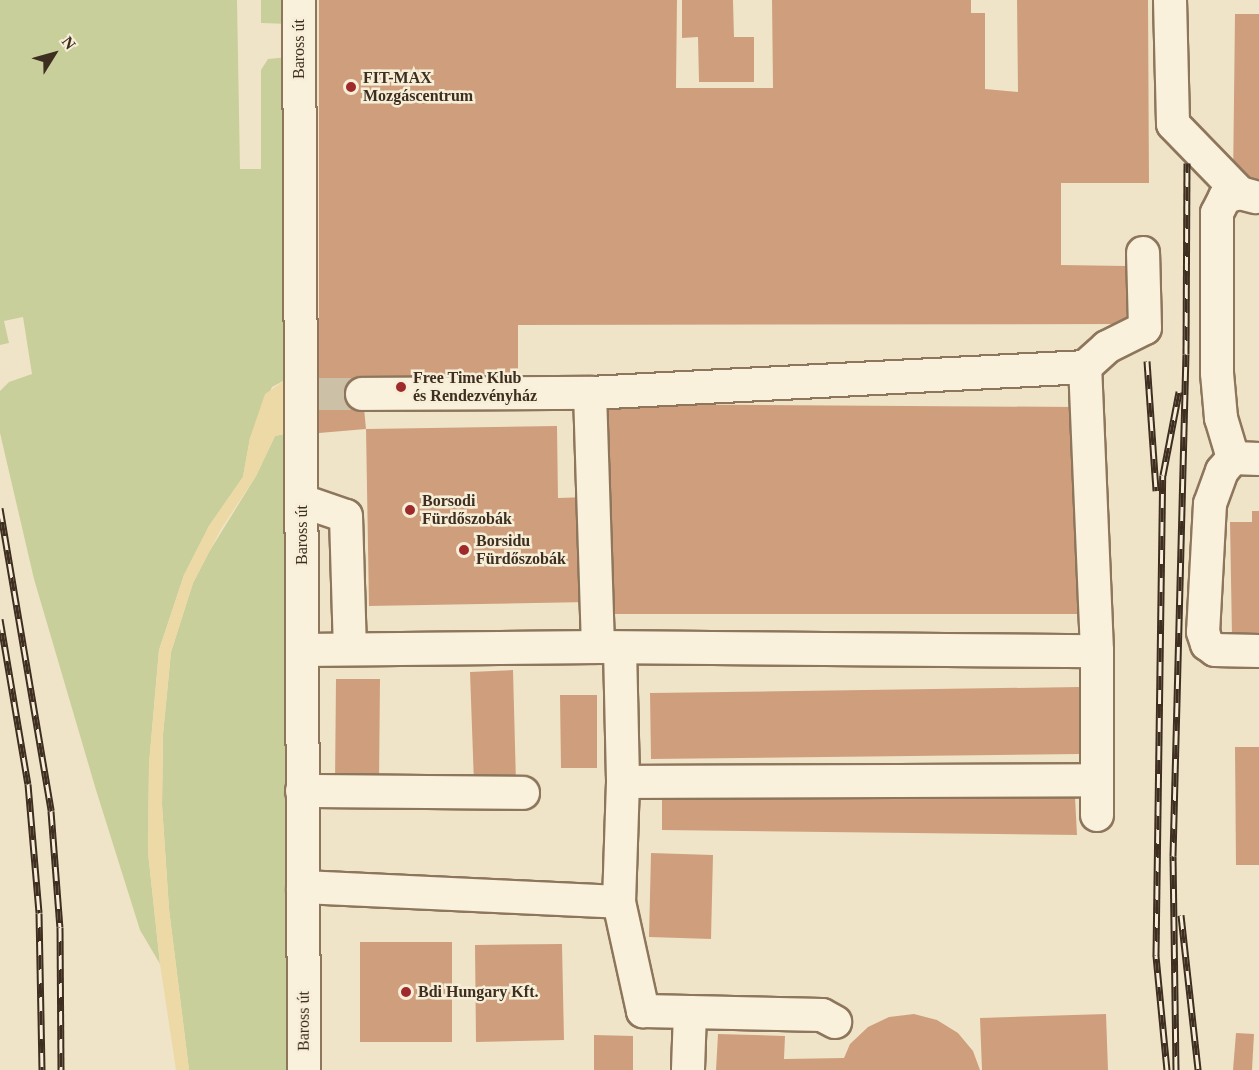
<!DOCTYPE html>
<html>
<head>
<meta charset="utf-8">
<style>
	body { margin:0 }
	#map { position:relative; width:1259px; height:1070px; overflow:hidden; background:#f0e4c8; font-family:Georgia,serif }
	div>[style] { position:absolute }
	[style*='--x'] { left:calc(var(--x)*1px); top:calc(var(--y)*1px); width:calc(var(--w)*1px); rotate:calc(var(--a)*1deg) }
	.green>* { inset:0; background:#c9cf9b }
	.sand>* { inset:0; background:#ecd9a5 }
	.building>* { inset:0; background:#cf9f7d }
	.minor-tunnel>* { height:32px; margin-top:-16px; transform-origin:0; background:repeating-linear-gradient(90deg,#ccc0a6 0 32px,transparent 0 48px) }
	.roads { filter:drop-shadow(2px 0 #8d765c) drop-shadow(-2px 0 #8d765c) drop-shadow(0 2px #8d765c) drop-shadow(0 -2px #8d765c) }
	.minor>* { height:32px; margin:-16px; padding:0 16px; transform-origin:16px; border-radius:16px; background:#faf1dc }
	.rail>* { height:7px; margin-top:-3.5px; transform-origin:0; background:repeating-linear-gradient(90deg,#f7eed8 0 14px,#3d2e20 0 28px); box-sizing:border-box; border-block:2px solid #3d2e20 }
	.dots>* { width:16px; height:16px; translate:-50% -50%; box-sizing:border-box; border:3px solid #f7eed8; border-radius:50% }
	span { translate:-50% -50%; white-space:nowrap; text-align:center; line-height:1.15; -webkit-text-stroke:5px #f7eed8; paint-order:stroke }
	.street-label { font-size:16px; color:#3d2e20 }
	.poi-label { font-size:16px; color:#3d2e20; font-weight:700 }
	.left { translate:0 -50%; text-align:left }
	.north { position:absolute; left:24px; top:24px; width:60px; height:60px; -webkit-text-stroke:4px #f7eed8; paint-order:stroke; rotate:53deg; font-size:16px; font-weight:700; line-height:24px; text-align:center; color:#3d2e20 }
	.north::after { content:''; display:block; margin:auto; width:21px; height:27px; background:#3d2e20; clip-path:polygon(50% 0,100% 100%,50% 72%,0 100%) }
</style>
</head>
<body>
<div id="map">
	<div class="green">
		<div style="clip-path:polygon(0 0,237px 0,240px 169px,261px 169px,261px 70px,268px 59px,288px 57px,287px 379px,272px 387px,250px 438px,243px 477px,209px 526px,184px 575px,159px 650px,149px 764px,148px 852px,160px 964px,140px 930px,96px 790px,34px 579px,0 433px,0 391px,9px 382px,32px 374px,23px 317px,4px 321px,9px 343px,0 345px)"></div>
		<div style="clip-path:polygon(261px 0,288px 0,289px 24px,261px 23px)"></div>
		<div style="clip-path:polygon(285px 434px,290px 449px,288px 1070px,189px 1070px,169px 909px,162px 805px,163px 734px,171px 652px,193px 583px,209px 552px,256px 476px,275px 436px)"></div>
	</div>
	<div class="sand">
		<div style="clip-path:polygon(287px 379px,287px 440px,284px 434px,275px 436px,256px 476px,221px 529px,193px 583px,171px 652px,163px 734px,162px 805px,169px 909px,189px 1070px,176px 1070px,160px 964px,148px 852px,149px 764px,159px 650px,184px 575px,209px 526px,243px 477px,250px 438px,265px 394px)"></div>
	</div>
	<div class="building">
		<div style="clip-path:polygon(319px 0,677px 0,676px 88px,773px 88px,772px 0,971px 0,971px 13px,985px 13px,985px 89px,1018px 92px,1017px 0,1148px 0,1149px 183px,1061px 183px,1061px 265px,1127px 266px,1126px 324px,518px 325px,518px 378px,361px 376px,366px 429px,319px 433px)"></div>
		<div style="clip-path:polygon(682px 0,733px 0,734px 37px,754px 37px,754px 82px,699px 82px,698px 37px,682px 38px)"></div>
		<div style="clip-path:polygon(1235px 14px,1259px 14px,1259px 182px,1233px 182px)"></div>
		<div style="clip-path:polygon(600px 404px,1077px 407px,1079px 614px,602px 614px)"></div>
		<div style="clip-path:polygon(557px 426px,558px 498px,587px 497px,590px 602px,369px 606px,366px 429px)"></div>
		<div style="clip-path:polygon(1252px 511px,1259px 511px,1259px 636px,1232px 637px,1230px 522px,1252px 522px)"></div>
		<div style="clip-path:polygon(513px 670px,516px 783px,474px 784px,470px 672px)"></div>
		<div style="clip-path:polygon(336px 679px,380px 679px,379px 784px,335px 783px)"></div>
		<div style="clip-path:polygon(1079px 687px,1081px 754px,651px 759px,650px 693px)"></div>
		<div style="clip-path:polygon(560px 695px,597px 695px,597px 768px,561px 768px)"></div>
		<div style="clip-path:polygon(1235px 747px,1259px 747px,1259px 865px,1236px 865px)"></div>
		<div style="clip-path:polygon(662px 795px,1075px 797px,1077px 835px,662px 830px)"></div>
		<div style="clip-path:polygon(651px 853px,713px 855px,711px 939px,649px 937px)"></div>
		<div style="clip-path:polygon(360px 942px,452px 942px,452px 1042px,360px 1042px)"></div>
		<div style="clip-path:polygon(562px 944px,564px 1040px,476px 1042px,475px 945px)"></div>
		<div style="clip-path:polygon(914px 1014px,937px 1020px,958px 1033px,973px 1051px,980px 1070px,716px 1070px,718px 1034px,785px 1036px,784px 1059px,844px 1058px,850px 1044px,868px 1027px,889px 1017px)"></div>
		<div style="clip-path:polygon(1106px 1014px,1108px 1070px,982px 1070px,980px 1018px)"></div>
		<div style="clip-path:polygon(1236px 1033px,1254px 1034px,1252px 1070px,1233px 1070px)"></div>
		<div style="clip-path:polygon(594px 1035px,633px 1036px,633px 1070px,594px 1070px)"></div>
	</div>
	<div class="minor-tunnel">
		<div style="--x:319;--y:394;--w:43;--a:0"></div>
	</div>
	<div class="roads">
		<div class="minor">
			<div style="--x:299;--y:0;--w:1070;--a:89.73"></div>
			<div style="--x:1170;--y:0;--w:124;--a:88.6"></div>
			<div style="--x:1173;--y:124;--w:96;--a:45.8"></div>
			<div style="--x:1240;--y:193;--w:16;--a:15"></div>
			<div style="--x:362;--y:394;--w:228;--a:-0.3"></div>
			<div style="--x:1233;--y:458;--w:42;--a:-106.7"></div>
			<div style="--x:1221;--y:418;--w:45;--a:-95.1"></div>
			<div style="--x:1217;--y:373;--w:160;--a:-90"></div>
			<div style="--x:1217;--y:213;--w:18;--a:-63"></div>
			<div style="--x:1225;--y:197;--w:16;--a:-15"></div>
			<div style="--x:1259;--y:459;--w:26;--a:-178"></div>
			<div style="--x:1233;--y:458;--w:17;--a:130"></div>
			<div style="--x:1222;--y:471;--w:35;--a:110"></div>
			<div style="--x:1210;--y:504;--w:128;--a:93.1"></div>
			<div style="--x:1203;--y:632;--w:13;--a:72"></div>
			<div style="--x:1207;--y:644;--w:10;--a:37"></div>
			<div style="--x:1215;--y:650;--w:44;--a:1.3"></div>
			<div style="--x:302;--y:501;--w:46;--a:18.8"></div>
			<div style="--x:346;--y:516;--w:133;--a:88.3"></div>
			<div style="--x:598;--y:647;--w:254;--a:-91.8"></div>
			<div style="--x:590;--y:393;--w:496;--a:-3"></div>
			<div style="--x:620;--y:648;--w:134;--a:88.7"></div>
			<div style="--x:623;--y:782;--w:120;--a:91.9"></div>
			<div style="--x:619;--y:902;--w:112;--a:77.6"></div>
			<div style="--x:643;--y:1011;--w:47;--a:1.2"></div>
			<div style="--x:690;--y:1012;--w:58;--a:92"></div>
			<div style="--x:302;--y:650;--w:296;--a:-0.6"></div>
			<div style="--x:598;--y:647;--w:499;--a:0.5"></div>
			<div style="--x:623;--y:782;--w:473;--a:-0.2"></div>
			<div style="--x:302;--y:791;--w:221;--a:0.5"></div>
			<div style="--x:1097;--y:815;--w:164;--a:-90"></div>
			<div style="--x:1097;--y:651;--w:284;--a:-92.4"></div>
			<div style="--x:1085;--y:367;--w:30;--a:-42"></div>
			<div style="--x:1107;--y:347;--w:42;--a:-26.6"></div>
			<div style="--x:1145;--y:328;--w:75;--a:-91.5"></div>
			<div style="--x:303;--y:887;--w:316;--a:2.7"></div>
			<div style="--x:690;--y:1012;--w:132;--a:1.3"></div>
			<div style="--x:822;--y:1015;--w:15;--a:28"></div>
		</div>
	</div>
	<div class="rail">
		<div style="--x:1147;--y:361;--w:130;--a:86"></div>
		<div style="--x:0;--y:508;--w:307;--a:80.4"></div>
		<div style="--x:51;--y:811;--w:116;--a:85.6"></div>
		<div style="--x:60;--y:927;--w:143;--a:89.6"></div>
		<div style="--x:0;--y:619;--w:167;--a:80.4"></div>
		<div style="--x:28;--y:784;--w:129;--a:85.1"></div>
		<div style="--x:39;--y:913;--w:157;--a:88.9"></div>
		<div style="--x:1181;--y:915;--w:156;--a:83.7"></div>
		<div style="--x:1167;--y:1070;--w:116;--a:-95.5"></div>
		<div style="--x:1156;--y:955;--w:480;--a:-89.2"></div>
		<div style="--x:1163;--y:475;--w:85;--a:-79.1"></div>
		<div style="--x:1176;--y:1070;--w:214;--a:-90.8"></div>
		<div style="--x:1173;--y:856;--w:502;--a:-88.52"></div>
		<div style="--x:1186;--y:354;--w:191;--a:-89.7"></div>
	</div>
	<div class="dots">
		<div style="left:351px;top:87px;background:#9e2a2b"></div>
		<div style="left:401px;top:387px;background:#9e2a2b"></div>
		<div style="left:410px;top:510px;background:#9e2a2b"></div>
		<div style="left:464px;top:550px;background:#9e2a2b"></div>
		<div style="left:406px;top:992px;background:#9e2a2b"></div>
	</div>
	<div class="street-label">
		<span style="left:299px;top:49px;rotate:-90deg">Baross út</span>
		<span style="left:302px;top:535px;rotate:-90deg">Baross út</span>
		<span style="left:304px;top:1021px;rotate:-90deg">Baross út</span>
	</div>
	<div class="poi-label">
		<span class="left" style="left:363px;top:87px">FIT-MAX<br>Mozgáscentrum</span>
		<span class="left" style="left:413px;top:387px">Free Time Klub<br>és Rendezvényház</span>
		<span class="left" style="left:422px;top:510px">Borsodi<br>Fürdőszobák</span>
		<span class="left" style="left:476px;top:550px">Borsidu<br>Fürdőszobák</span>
		<span class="left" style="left:418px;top:992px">Bdi Hungary Kft.</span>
	</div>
	<div class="north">N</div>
</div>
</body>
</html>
